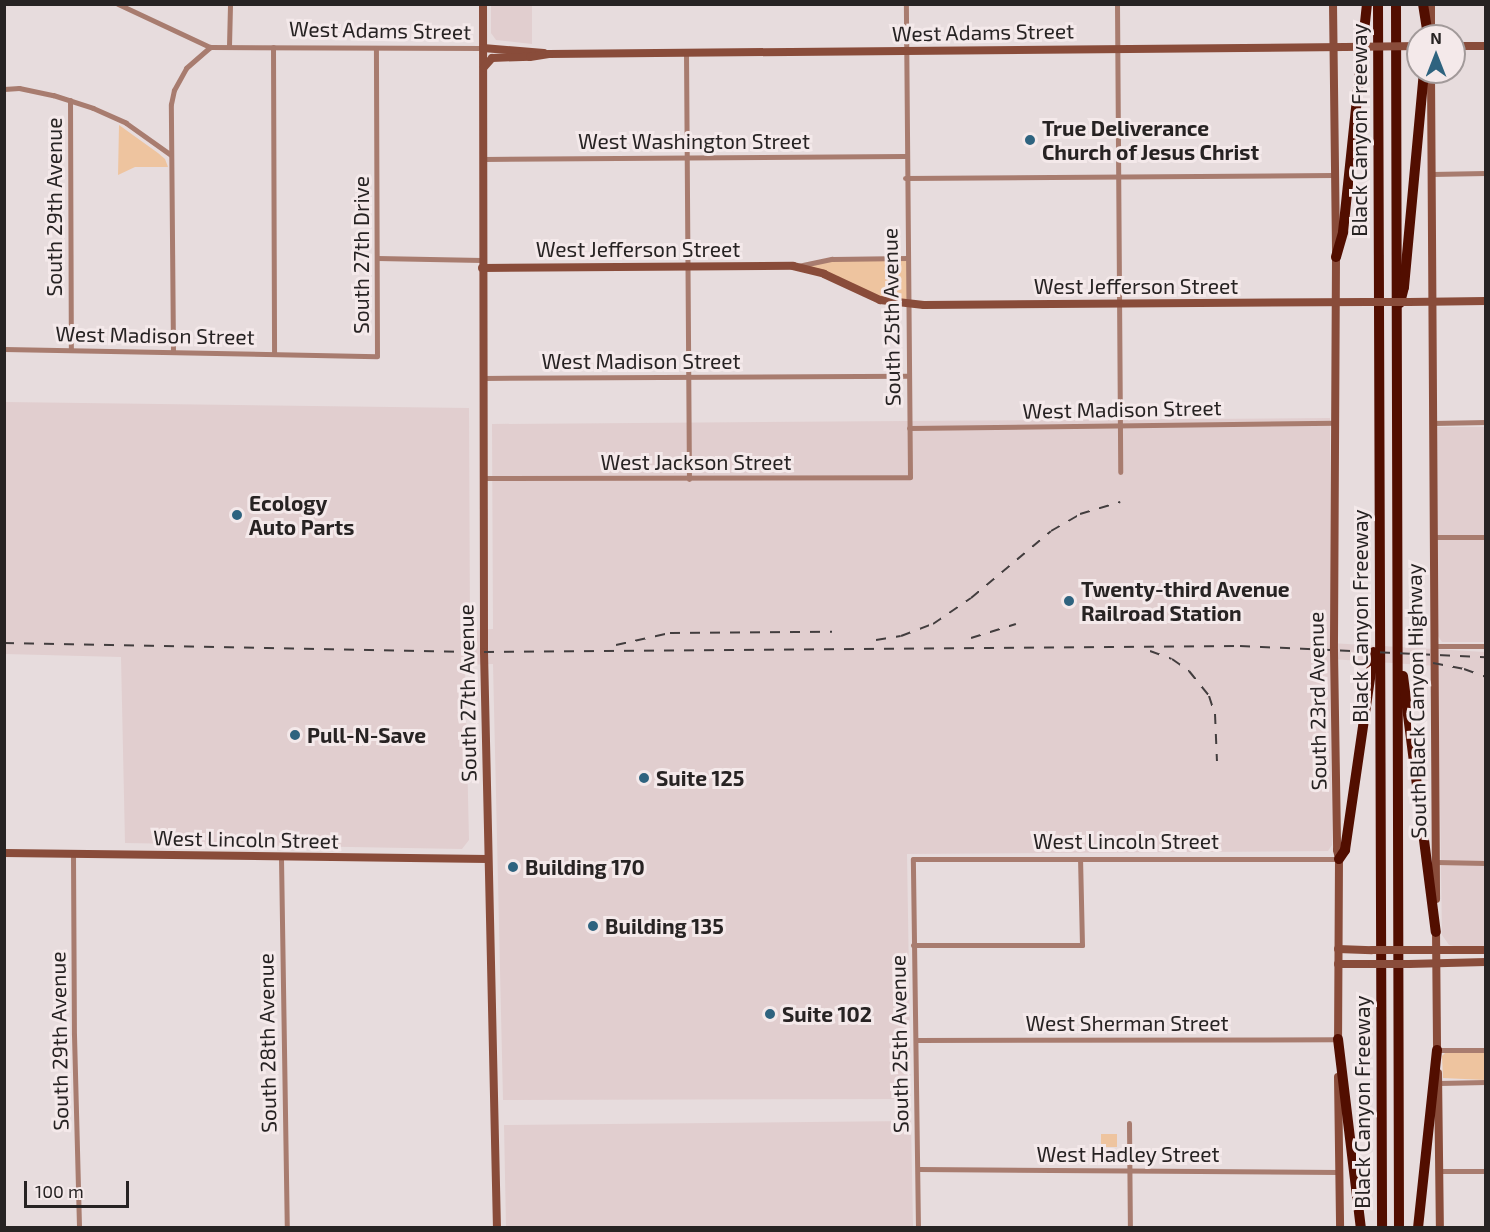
<!DOCTYPE html>
<html>
<head>
<meta charset="utf-8">
<style>
	body { margin:0 }
	#map { position:relative; width:1490px; height:1232px; overflow:hidden; background:#e7dcdd; font-family:"Exo 2",sans-serif }
	div>[style] { position:absolute }
	[style*='--x'] { left:calc(var(--x)*1px); top:calc(var(--y)*1px); width:calc(var(--w)*1px); rotate:calc(var(--a)*1deg) }
	.built>* { inset:0; background:#e1cecf }
	.green>* { inset:0; background:#eec49f }
	.street>* { height:5px; margin:-2.5px; padding:0 2.5px; transform-origin:2.5px; border-radius:2.5px; background:#a87c6f }
	.secondary>* { height:8px; margin:-4px; padding:0 4px; transform-origin:4px; border-radius:4px; background:#894c3a }
	.highway>* { height:10px; margin:-5px; padding:0 5px; transform-origin:5px; border-radius:5px; background:#520e00 }
	.rail>* { height:2px; margin-top:-1px; transform-origin:0; background:repeating-linear-gradient(90deg,#423d3e 0 10px,transparent 0 20px) }
	.secondary-bridge>* { height:8px; margin:-4px; padding:0 4px; transform-origin:4px; border-radius:4px; background:#894c3a }
	.dots>* { width:16px; height:16px; translate:-50% -50%; box-sizing:border-box; border:3px solid #f4e9ea; border-radius:50% }
	span { translate:-50% -50%; white-space:nowrap; text-align:center; line-height:1.15; -webkit-text-stroke:6px #f4e9ea; paint-order:stroke }
	.street-label { font-size:21px; color:#272323 }
	.poi-label { font-size:21px; color:#272323; font-weight:700 }
	.left { translate:0 -50%; text-align:left }
	.frame { position:absolute; inset:0; border:6px solid #272323; pointer-events:none }
	.north { position:absolute; left:1406px; top:24px; width:60px; height:60px; box-sizing:border-box; background:#f4e9ea; border:2px solid #a29a9a; border-radius:50%; rotate:0deg; font-size:16px; font-weight:700; line-height:24px; text-align:center; color:#272323 }
	.north::after { content:''; display:block; margin:auto; width:21px; height:27px; background:#2e637f; clip-path:polygon(50% 0,100% 100%,50% 72%,0 100%) }
	.scale { position:absolute; left:24px; top:1181px; width:105px; height:27px; box-sizing:border-box; border:3px solid #272323; border-top:0; padding-left:8px; font-size:18px; line-height:21px; white-space:nowrap; color:#272323; -webkit-text-stroke:4px #f4e9ea; paint-order:stroke }
</style>
</head>
<body>
<div id="map">
	<div class="built">
		<div style="clip-path:polygon(491px 5px,532px 5px,532px 44px,496px 40px,491px 33px)"></div>
		<div style="clip-path:polygon(5px 402px,469px 408px,470px 630px,493px 629px,492px 424px,1330px 418px,1330px 643px,1485px 652px,1485px 946px,1454px 946px,1449px 945px,1442px 935px,1438px 666px,1331px 659px,1332px 845px,1328px 851px,907px 854px,911px 1099px,503px 1100px,493px 664px,465px 665px,469px 840px,462px 849px,125px 843px,121px 657px,5px 654px)"></div>
		<div style="clip-path:polygon(1437px 427px,1485px 427px,1485px 642px,1442px 642px,1438px 636px)"></div>
		<div style="clip-path:polygon(911px 1121px,913px 1227px,506px 1227px,504px 1125px)"></div>
	</div>
	<div class="green">
		<div style="clip-path:polygon(119px 125px,158px 153px,165px 159px,168px 167px,135px 167px,118px 175px)"></div>
		<div style="clip-path:polygon(907px 258px,907px 304px,858px 291px,793px 266px,823px 260px)"></div>
		<div style="clip-path:polygon(1445px 1053px,1485px 1053px,1485px 1080px,1443px 1078px,1442px 1056px)"></div>
		<div style="clip-path:polygon(1101px 1134px,1117px 1134px,1117px 1147px,1101px 1147px)"></div>
	</div>
	<div class="street">
		<div style="--x:118;--y:4;--w:102;--a:25.1"></div>
		<div style="--x:210;--y:47;--w:273;--a:0.2"></div>
		<div style="--x:1117;--y:4;--w:468;--a:89.6"></div>
		<div style="--x:229;--y:46;--w:42;--a:-88.6"></div>
		<div style="--x:273;--y:47;--w:307;--a:89.8"></div>
		<div style="--x:686;--y:52;--w:427;--a:89.6"></div>
		<div style="--x:4;--y:89;--w:15;--a:-4"></div>
		<div style="--x:19;--y:88;--w:35;--a:12"></div>
		<div style="--x:53;--y:95;--w:42;--a:18"></div>
		<div style="--x:93;--y:108;--w:36;--a:24"></div>
		<div style="--x:126;--y:123;--w:55;--a:35.4"></div>
		<div style="--x:70;--y:100;--w:250;--a:89.8"></div>
		<div style="--x:483;--y:159;--w:422;--a:-0.4"></div>
		<div style="--x:1431;--y:174;--w:55;--a:-1"></div>
		<div style="--x:905;--y:178;--w:429;--a:-0.4"></div>
		<div style="--x:377;--y:258;--w:105;--a:1.1"></div>
		<div style="--x:798;--y:266;--w:35;--a:-12"></div>
		<div style="--x:832;--y:259;--w:75;--a:-0.8"></div>
		<div style="--x:4;--y:349;--w:373;--a:1.1"></div>
		<div style="--x:377;--y:356;--w:308;--a:-90.2"></div>
		<div style="--x:173;--y:352;--w:248;--a:-90.5"></div>
		<div style="--x:171;--y:104;--w:14;--a:-78"></div>
		<div style="--x:174;--y:90;--w:25;--a:-61"></div>
		<div style="--x:186;--y:68;--w:32;--a:-41"></div>
		<div style="--x:483;--y:378;--w:425;--a:-0.3"></div>
		<div style="--x:1433;--y:423;--w:53;--a:-1.1"></div>
		<div style="--x:909;--y:428;--w:426;--a:-0.7"></div>
		<div style="--x:483;--y:478;--w:427;--a:-0.1"></div>
		<div style="--x:910;--y:477;--w:473;--a:-90.5"></div>
		<div style="--x:1433;--y:537;--w:53;--a:0"></div>
		<div style="--x:1433;--y:646;--w:53;--a:0"></div>
		<div style="--x:73;--y:854;--w:181;--a:89.7"></div>
		<div style="--x:74;--y:1035;--w:193;--a:88.5"></div>
		<div style="--x:281;--y:858;--w:370;--a:89.1"></div>
		<div style="--x:1436;--y:862;--w:50;--a:1.1"></div>
		<div style="--x:913;--y:945;--w:169;--a:0"></div>
		<div style="--x:1082;--y:945;--w:86;--a:-91.3"></div>
		<div style="--x:916;--y:1040;--w:422;--a:-0.1"></div>
		<div style="--x:1437;--y:1050;--w:49;--a:0"></div>
		<div style="--x:1439;--y:1083;--w:47;--a:-1.2"></div>
		<div style="--x:1129;--y:1123;--w:105;--a:89.5"></div>
		<div style="--x:918;--y:1169;--w:421;--a:0.4"></div>
		<div style="--x:1439;--y:1171;--w:47;--a:0"></div>
		<div style="--x:918;--y:1228;--w:369;--a:-90.8"></div>
		<div style="--x:913;--y:859;--w:426;--a:0"></div>
	</div>
	<div class="secondary">
		<div style="--x:483;--y:4;--w:648;--a:89.91"></div>
		<div style="--x:484;--y:652;--w:576;--a:88.71"></div>
		<div style="--x:1333;--y:4;--w:253;--a:89.3"></div>
		<div style="--x:1336;--y:257;--w:394;--a:90.3"></div>
		<div style="--x:1334;--y:651;--w:199;--a:89.1"></div>
		<div style="--x:1337;--y:850;--w:9;--a:77"></div>
		<div style="--x:1339;--y:859;--w:185;--a:90.3"></div>
		<div style="--x:1431;--y:4;--w:28;--a:90"></div>
		<div style="--x:1454;--y:46;--w:32;--a:0"></div>
		<div style="--x:483;--y:48;--w:61;--a:4.7"></div>
		<div style="--x:484;--y:67;--w:12;--a:-48"></div>
		<div style="--x:492;--y:58;--w:38;--a:-2"></div>
		<div style="--x:530;--y:57;--w:19;--a:-9"></div>
		<div style="--x:549;--y:54;--w:796;--a:-0.5"></div>
		<div style="--x:1431;--y:72;--w:827;--a:89.65"></div>
		<div style="--x:482;--y:268;--w:311;--a:-0.4"></div>
		<div style="--x:793;--y:266;--w:32;--a:14"></div>
		<div style="--x:824;--y:274;--w:62;--a:24.9"></div>
		<div style="--x:880;--y:300;--w:44;--a:6.5"></div>
		<div style="--x:924;--y:305;--w:443;--a:-0.4"></div>
		<div style="--x:1409;--y:302;--w:77;--a:-0.7"></div>
		<div style="--x:4;--y:853;--w:484;--a:0.7"></div>
		<div style="--x:1436;--y:929;--w:126;--a:89.5"></div>
		<div style="--x:1338;--y:949;--w:34;--a:2"></div>
		<div style="--x:1408;--y:950;--w:78;--a:0"></div>
		<div style="--x:1338;--y:964;--w:34;--a:0"></div>
		<div style="--x:1409;--y:964;--w:77;--a:-1.5"></div>
		<div style="--x:1438;--y:1073;--w:155;--a:89.3"></div>
		<div style="--x:1338;--y:1077;--w:151;--a:89.2"></div>
	</div>
	<div class="highway">
		<div style="--x:1378;--y:4;--w:1224;--a:89.81"></div>
		<div style="--x:1396;--y:4;--w:1224;--a:89.86"></div>
		<div style="--x:1423;--y:4;--w:32;--a:81"></div>
		<div style="--x:1336;--y:257;--w:26;--a:-74"></div>
		<div style="--x:1343;--y:232;--w:229;--a:-84"></div>
		<div style="--x:1400;--y:303;--w:16;--a:-76"></div>
		<div style="--x:1404;--y:287;--w:216;--a:-84.7"></div>
		<div style="--x:1403;--y:676;--w:258;--a:82.7"></div>
		<div style="--x:1339;--y:859;--w:11;--a:-56"></div>
		<div style="--x:1345;--y:850;--w:200;--a:-81.7"></div>
		<div style="--x:1338;--y:1039;--w:190;--a:83.1"></div>
		<div style="--x:1418;--y:1228;--w:179;--a:-83.9"></div>
	</div>
	<div class="rail">
		<div style="--x:971;--y:638;--w:47;--a:-17.3"></div>
		<div style="--x:876;--y:640;--w:25;--a:-9"></div>
		<div style="--x:901;--y:636;--w:34;--a:-21"></div>
		<div style="--x:933;--y:624;--w:46;--a:-34.4"></div>
		<div style="--x:971;--y:598;--w:104;--a:-39.9"></div>
		<div style="--x:1051;--y:531;--w:34;--a:-30"></div>
		<div style="--x:1080;--y:514;--w:42;--a:-16.7"></div>
		<div style="--x:4;--y:643;--w:480;--a:1.1"></div>
		<div style="--x:484;--y:652;--w:756;--a:-0.45"></div>
		<div style="--x:1240;--y:646;--w:246;--a:2.6"></div>
		<div style="--x:616;--y:645;--w:55;--a:-12.5"></div>
		<div style="--x:670;--y:633;--w:162;--a:-0.4"></div>
		<div style="--x:1150;--y:651;--w:23;--a:20"></div>
		<div style="--x:1172;--y:659;--w:21;--a:35"></div>
		<div style="--x:1189;--y:671;--w:32;--a:51"></div>
		<div style="--x:1209;--y:696;--w:19;--a:72"></div>
		<div style="--x:1215;--y:714;--w:47;--a:87.6"></div>
		<div style="--x:1433;--y:663;--w:32;--a:11"></div>
		<div style="--x:1464;--y:669;--w:23;--a:20"></div>
	</div>
	<div class="secondary-bridge">
		<div style="--x:1345;--y:47;--w:73;--a:-0.8"></div>
		<div style="--x:1367;--y:302;--w:42;--a:0"></div>
		<div style="--x:1372;--y:950;--w:36;--a:0"></div>
		<div style="--x:1372;--y:964;--w:37;--a:0"></div>
	</div>
	<div class="dots">
		<div style="left:1030px;top:140px;background:#2e637f"></div>
		<div style="left:237px;top:515px;background:#2e637f"></div>
		<div style="left:1069px;top:601px;background:#2e637f"></div>
		<div style="left:295px;top:735px;background:#2e637f"></div>
		<div style="left:644px;top:778px;background:#2e637f"></div>
		<div style="left:513px;top:867px;background:#2e637f"></div>
		<div style="left:593px;top:926px;background:#2e637f"></div>
		<div style="left:770px;top:1014px;background:#2e637f"></div>
	</div>
	<div class="street-label">
		<span style="left:380px;top:30px;rotate:1deg">West Adams Street</span>
		<span style="left:983px;top:32px;rotate:-1deg">West Adams Street</span>
		<span style="left:1359px;top:130px;rotate:-90deg">Black Canyon Freeway</span>
		<span style="left:694px;top:141px">West Washington Street</span>
		<span style="left:54px;top:207px;rotate:-90deg">South 29th Avenue</span>
		<span style="left:638px;top:249px">West Jefferson Street</span>
		<span style="left:361px;top:255px;rotate:-90deg">South 27th Drive</span>
		<span style="left:1136px;top:286px">West Jefferson Street</span>
		<span style="left:891px;top:317px;rotate:-91deg">South 25th Avenue</span>
		<span style="left:155px;top:335px;rotate:1deg">West Madison Street</span>
		<span style="left:641px;top:361px">West Madison Street</span>
		<span style="left:1122px;top:409px;rotate:-1deg">West Madison Street</span>
		<span style="left:696px;top:462px">West Jackson Street</span>
		<span style="left:1360px;top:616px;rotate:-90deg">Black Canyon Freeway</span>
		<span style="left:467px;top:693px;rotate:-91deg">South 27th Avenue</span>
		<span style="left:1317px;top:701px;rotate:-91deg">South 23rd Avenue</span>
		<span style="left:1416px;top:701px;rotate:-91deg">South Black Canyon Highway</span>
		<span style="left:246px;top:839px;rotate:1deg">West Lincoln Street</span>
		<span style="left:1126px;top:841px">West Lincoln Street</span>
		<span style="left:1127px;top:1023px">West Sherman Street</span>
		<span style="left:59px;top:1041px;rotate:-91deg">South 29th Avenue</span>
		<span style="left:267px;top:1043px;rotate:-91deg">South 28th Avenue</span>
		<span style="left:899px;top:1044px;rotate:-91deg">South 25th Avenue</span>
		<span style="left:1362px;top:1102px;rotate:-90deg">Black Canyon Freeway</span>
		<span style="left:1128px;top:1154px">West Hadley Street</span>
	</div>
	<div class="poi-label">
		<span class="left" style="left:1042px;top:140px">True Deliverance<br>Church of Jesus Christ</span>
		<span class="left" style="left:249px;top:515px">Ecology<br>Auto Parts</span>
		<span class="left" style="left:1081px;top:601px">Twenty-third Avenue<br>Railroad Station</span>
		<span class="left" style="left:307px;top:735px">Pull-N-Save</span>
		<span class="left" style="left:656px;top:778px">Suite 125</span>
		<span class="left" style="left:525px;top:867px">Building 170</span>
		<span class="left" style="left:605px;top:926px">Building 135</span>
		<span class="left" style="left:782px;top:1014px">Suite 102</span>
	</div>
	<div class="frame"></div>
	<div class="north">N</div>
	<div class="scale">100 m</div>
</div>
</body>
</html>
